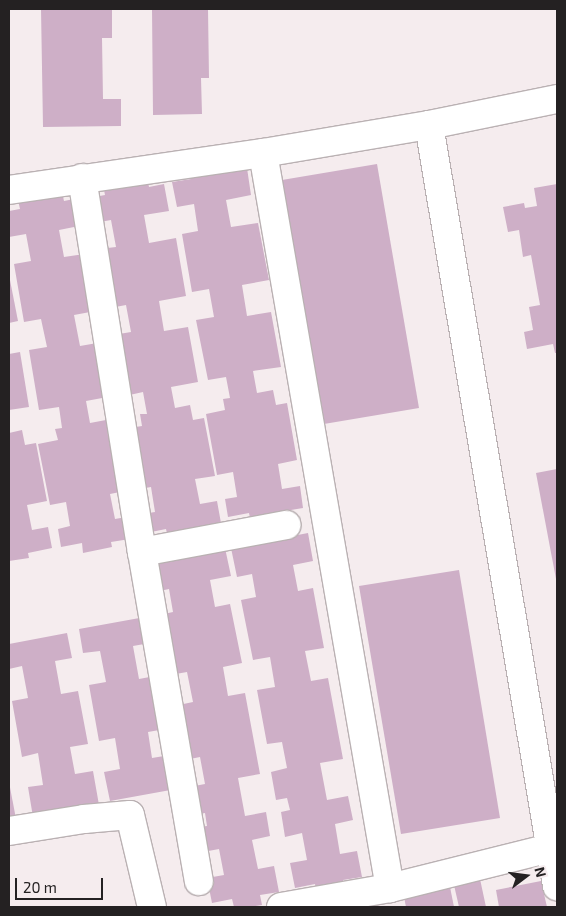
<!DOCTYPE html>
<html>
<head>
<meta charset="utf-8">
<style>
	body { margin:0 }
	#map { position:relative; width:566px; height:916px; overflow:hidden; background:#f5ecee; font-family:"Exo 2",sans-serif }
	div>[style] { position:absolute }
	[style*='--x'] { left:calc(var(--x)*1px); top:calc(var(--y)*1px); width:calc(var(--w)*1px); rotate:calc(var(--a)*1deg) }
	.building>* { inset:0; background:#ceafc7 }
	.roads { filter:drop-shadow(1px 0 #bab1b3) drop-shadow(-1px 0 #bab1b3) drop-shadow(0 1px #bab1b3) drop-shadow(0 -1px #bab1b3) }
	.street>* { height:28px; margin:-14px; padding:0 14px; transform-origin:14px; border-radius:14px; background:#fff }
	span { translate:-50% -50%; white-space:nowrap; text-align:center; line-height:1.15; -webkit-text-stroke:5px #f5ecee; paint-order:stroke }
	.frame { position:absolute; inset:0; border:10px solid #242122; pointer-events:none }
	.north { position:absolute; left:501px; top:851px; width:50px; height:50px; -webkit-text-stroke:4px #f5ecee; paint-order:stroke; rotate:75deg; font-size:14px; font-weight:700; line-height:20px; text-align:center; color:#242122 }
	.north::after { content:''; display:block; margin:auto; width:18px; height:22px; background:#242122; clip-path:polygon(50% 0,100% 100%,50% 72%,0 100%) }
	.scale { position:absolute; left:15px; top:878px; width:88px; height:22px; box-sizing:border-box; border:2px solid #242122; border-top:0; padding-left:6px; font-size:15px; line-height:18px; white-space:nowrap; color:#242122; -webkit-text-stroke:4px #f5ecee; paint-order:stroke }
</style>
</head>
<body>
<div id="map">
	<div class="building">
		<div style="clip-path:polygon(41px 9px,112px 9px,112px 38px,102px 38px,103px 99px,121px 99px,121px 126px,43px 127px)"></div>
		<div style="clip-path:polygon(152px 9px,208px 9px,209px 78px,201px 78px,202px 114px,153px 115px)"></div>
		<div style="clip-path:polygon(377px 164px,419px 408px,318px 425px,276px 181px)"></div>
		<div style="clip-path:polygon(247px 168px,251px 195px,226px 200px,231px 227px,258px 223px,269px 280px,242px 285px,247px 316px,271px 312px,281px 367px,253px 371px,257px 393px,273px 390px,276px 405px,287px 403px,297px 460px,278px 464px,282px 489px,300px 486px,303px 508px,279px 512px,251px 523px,249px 513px,228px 517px,225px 499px,237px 497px,233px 472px,217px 475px,206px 414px,225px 410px,223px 399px,230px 398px,226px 377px,208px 380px,196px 320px,214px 317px,209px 289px,192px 292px,182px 234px,198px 231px,194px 204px,177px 207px,172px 182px,191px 179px,190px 171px)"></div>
		<div style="clip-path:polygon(147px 177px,149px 187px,164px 184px,169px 211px,144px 215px,149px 243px,176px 238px,186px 296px,159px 301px,164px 331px,188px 327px,198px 382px,171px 387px,175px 408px,190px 405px,193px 420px,204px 418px,215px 476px,195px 479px,200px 504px,217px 501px,221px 523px,196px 528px,197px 533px,168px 538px,166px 529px,146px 533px,142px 514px,155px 512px,151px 487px,134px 490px,123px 429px,142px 426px,140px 414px,147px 414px,143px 392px,125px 396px,113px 335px,131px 332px,126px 305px,110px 308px,99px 249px,116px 247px,111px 220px,94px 223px,89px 198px,105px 195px,103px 185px)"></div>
		<div style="clip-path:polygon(557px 184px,557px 353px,555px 353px,553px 344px,527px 349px,524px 332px,533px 330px,529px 307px,540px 305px,531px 255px,523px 257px,519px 230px,508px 232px,503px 207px,524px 203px,525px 208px,537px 206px,534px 188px)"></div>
		<div style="clip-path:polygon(62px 192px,64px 201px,79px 198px,84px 225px,59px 230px,64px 257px,91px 253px,101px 310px,74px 315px,80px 346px,103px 342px,113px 396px,86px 401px,90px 423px,106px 420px,108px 435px,119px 433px,130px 490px,110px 494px,115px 519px,132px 516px,136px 538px,111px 542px,112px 547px,83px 553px,82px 543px,61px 547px,58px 529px,70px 526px,66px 502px,50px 505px,38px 444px,58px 440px,55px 429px,62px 428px,59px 407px,39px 410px,29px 350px,47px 347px,41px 319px,24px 322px,14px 264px,31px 261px,26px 234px,9px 237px,9px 211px,20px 209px,18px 200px)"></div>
		<div style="clip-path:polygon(9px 275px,18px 321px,9px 323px)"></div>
		<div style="clip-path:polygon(20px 352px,29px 407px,9px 410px,9px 354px)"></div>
		<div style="clip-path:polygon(22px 430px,25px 445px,36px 443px,47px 501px,27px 505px,32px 530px,48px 527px,52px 548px,28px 553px,29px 558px,9px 561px,9px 433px)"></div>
		<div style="clip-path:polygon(557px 469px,557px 579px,556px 579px,536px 473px)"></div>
		<div style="clip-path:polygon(308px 533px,313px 561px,293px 565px,298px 591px,313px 588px,324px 648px,305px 651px,311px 681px,328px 678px,343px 759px,320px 763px,327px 800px,348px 796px,353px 820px,335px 824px,340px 854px,357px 851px,362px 877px,343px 880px,344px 890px,317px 895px,315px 884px,295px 888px,290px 863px,307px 860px,302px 833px,285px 837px,281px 812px,290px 810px,287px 798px,276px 800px,271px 772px,287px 768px,282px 742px,267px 744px,257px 690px,275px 687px,270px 657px,253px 660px,241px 600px,256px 597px,252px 574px,237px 577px,231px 548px)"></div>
		<div style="clip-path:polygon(225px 548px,231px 576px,210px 580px,215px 607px,230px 604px,242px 663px,223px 667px,228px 696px,245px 693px,260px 774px,238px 778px,245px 816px,266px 812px,270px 836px,252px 840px,258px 869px,274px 866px,279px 892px,260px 895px,262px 905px,248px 907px,234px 907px,232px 899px,212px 903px,207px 878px,224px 875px,219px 849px,203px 852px,198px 827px,207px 826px,205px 813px,194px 815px,189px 787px,205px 784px,200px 757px,185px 760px,174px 706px,193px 702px,187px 672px,170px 675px,159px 615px,173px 612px,169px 589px,155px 592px,149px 563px)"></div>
		<div style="clip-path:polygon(459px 570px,500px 818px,401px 834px,359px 586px)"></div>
		<div style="clip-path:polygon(145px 617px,150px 643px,133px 646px,139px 679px,155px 676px,165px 729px,148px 732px,152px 758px,170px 755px,176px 789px,110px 801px,104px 772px,120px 769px,115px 738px,99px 741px,89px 685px,106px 682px,100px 651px,83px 653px,79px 629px)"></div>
		<div style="clip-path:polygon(67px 633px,72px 658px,55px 661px,61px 694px,78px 691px,88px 744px,70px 747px,75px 774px,93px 771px,99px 805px,33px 817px,28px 787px,43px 785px,38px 753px,22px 757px,12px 701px,28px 698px,22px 666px,9px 669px,9px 644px)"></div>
		<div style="clip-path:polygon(9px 782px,16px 819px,9px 820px)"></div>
		<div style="clip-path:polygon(480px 879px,486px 907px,459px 907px,454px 885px)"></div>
		<div style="clip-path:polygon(541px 881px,547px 907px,499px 907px,496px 890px)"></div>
		<div style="clip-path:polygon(450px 887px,454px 907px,406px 907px,404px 897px)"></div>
	</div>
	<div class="roads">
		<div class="street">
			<div style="--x:429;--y:125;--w:772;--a:80.45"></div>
			<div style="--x:263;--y:153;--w:746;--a:80.2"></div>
			<div style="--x:82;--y:178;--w:379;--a:80.9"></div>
			<div style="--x:142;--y:552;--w:334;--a:80.2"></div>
			<div style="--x:9;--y:190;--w:257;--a:-8.3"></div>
			<div style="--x:263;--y:153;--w:168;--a:-9.6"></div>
			<div style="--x:429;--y:125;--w:131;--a:-11.5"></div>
			<div style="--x:142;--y:552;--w:147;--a:-10.6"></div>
			<div style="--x:9;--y:831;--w:76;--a:-9.1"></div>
			<div style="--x:84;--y:819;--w:46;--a:-5"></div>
			<div style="--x:130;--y:815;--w:95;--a:76.6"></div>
			<div style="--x:281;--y:907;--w:111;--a:-9.9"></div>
			<div style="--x:390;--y:888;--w:165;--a:-14"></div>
		</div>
	</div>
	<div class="frame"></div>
	<div class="north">N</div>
	<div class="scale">20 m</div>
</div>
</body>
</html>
